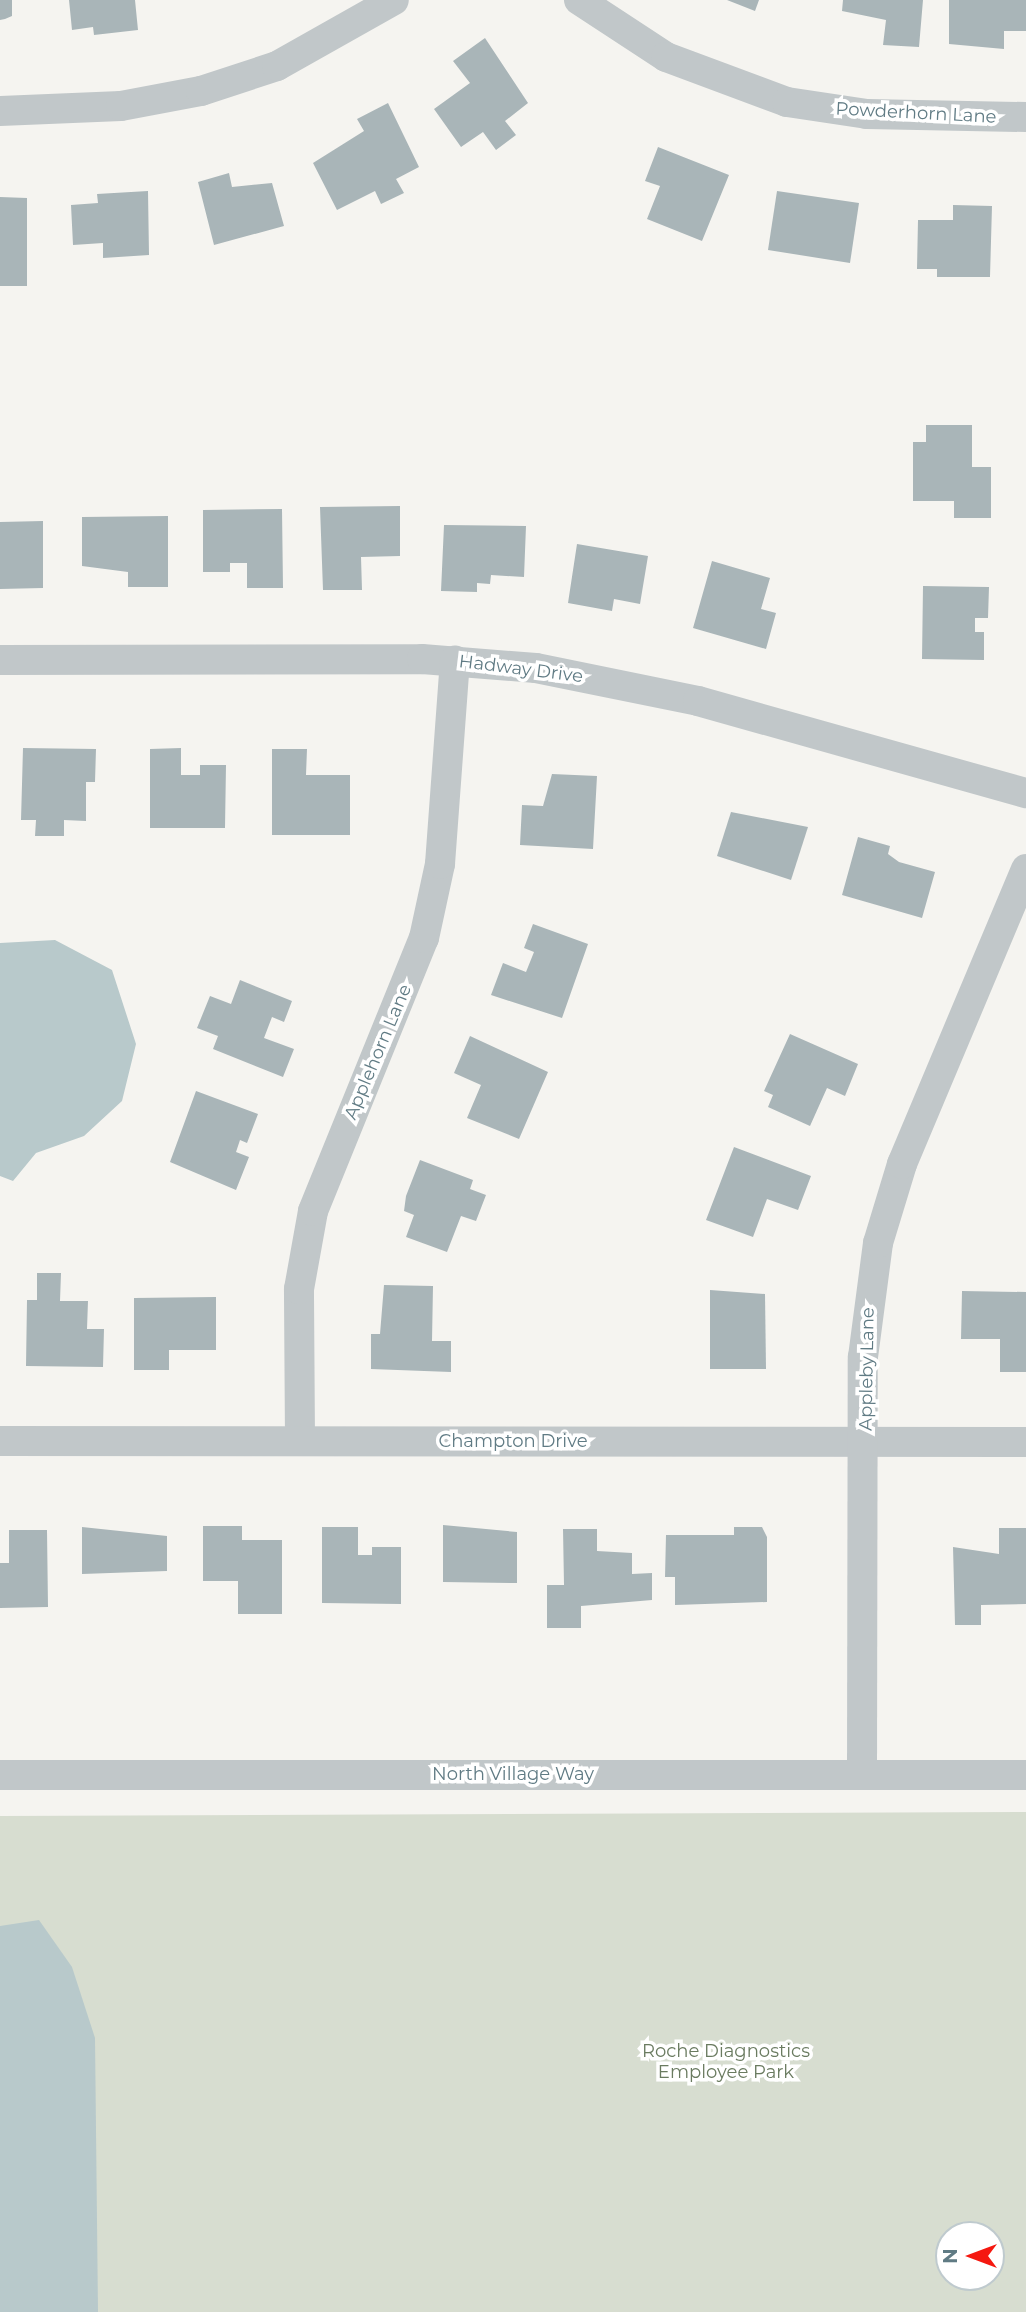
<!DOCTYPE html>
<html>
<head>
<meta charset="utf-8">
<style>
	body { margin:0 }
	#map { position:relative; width:1026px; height:2312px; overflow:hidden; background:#f5f4f0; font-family:Montserrat,sans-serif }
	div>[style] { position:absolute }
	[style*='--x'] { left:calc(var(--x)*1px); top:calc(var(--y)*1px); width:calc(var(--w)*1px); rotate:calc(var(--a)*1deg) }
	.green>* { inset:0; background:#d7ddd0 }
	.water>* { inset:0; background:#b8c9cb }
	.building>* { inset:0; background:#a9b5b8 }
	.minor>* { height:30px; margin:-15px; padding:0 15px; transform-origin:15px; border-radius:15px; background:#c1c7c9 }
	span { translate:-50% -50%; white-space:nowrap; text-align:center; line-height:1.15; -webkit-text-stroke:7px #fff; paint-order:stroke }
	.street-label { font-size:18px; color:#607b84 }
	.park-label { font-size:18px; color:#6a7b60 }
	.north { position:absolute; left:935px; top:2221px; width:70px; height:70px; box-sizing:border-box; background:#fff; border:2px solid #bfcace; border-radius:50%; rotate:270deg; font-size:19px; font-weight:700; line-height:28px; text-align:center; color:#607b84 }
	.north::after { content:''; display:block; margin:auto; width:24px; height:32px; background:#f51810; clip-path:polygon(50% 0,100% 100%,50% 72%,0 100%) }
</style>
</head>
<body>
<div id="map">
	<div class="green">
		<div style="clip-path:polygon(evenodd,1026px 1812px,1026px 2312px,0 2312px,0 1816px,1026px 1812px,949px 2235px,991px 2235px,991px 2277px,949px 2277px,949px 2235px)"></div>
	</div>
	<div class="water">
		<div style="clip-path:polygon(55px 940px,112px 970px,136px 1044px,122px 1101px,84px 1136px,36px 1153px,13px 1181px,0 1176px,0 943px)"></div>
		<div style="clip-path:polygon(39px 1920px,72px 1967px,95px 2038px,98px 2312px,0 2312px,0 1926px)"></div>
	</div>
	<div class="building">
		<div style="clip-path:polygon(0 0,12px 0,12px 16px,5px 19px,0 20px)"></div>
		<div style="clip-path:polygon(69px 0,135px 0,138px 30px,94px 35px,93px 27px,72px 30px)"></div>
		<div style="clip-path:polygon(727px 0,759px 0,755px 11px)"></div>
		<div style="clip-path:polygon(843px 0,923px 0,919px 47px,883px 45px,886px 20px,842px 11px)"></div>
		<div style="clip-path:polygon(949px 0,1026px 0,1026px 31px,1004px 31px,1004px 49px,949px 44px)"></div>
		<div style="clip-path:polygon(485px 38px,528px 103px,505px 121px,516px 135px,496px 150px,483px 132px,461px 147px,434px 109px,470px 83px,453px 61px)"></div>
		<div style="clip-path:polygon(388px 103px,419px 167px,396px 179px,404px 193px,381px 204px,375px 191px,337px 210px,313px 163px,364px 131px,357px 119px)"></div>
		<div style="clip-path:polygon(658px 147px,729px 175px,702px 241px,647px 219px,660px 186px,645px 181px)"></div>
		<div style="clip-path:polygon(229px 173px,232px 187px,272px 183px,284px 226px,214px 245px,198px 182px)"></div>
		<div style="clip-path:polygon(148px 191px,149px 255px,103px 258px,103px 243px,73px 245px,71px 205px,98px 203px,97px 194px)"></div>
		<div style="clip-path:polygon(777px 191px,859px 203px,850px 263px,768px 250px)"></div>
		<div style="clip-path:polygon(0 197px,27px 198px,27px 286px,0 286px)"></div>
		<div style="clip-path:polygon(953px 205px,992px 206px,990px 277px,937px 277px,937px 269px,917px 269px,918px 220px,953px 220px)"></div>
		<div style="clip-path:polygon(926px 425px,972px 425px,972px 467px,991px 467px,991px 518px,954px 518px,954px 501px,913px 501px,913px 442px,926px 442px)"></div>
		<div style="clip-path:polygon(400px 506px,400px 556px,361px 557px,362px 590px,323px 590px,320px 507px)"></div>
		<div style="clip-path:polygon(282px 509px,283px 588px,247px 588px,247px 563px,230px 563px,230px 572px,203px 572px,203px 510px)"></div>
		<div style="clip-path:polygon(168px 516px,168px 587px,128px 587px,128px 572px,82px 566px,82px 517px)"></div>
		<div style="clip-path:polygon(43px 521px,43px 588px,0 589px,0 522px)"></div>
		<div style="clip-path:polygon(444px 525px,526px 526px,524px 577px,491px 575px,490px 584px,477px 583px,477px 592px,441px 591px)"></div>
		<div style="clip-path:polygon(577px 544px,648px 556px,640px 604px,614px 599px,612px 611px,568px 603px)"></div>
		<div style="clip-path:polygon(712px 561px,770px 578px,761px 609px,776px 613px,766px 649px,693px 628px)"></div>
		<div style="clip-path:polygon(923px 586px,989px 587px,988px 618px,975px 618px,975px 632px,984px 632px,984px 660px,922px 659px)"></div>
		<div style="clip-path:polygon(23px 748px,96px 749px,95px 782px,86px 782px,86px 821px,64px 820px,64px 836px,35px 836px,36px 820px,21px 820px)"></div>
		<div style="clip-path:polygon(181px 748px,181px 775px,200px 775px,200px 765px,226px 765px,225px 828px,150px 828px,150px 749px)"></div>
		<div style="clip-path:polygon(272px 749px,307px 749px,306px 775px,350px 775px,350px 835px,272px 835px)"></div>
		<div style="clip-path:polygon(552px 774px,597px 776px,593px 849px,520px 845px,522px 805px,543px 806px)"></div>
		<div style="clip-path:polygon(731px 812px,808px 827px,791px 880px,717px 856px)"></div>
		<div style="clip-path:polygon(858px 837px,890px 846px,888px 854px,899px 862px,935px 872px,922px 918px,842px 895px)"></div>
		<div style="clip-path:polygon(533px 924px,588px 944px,562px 1018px,491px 995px,503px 963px,526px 972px,534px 952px,524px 948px)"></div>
		<div style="clip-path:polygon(240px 980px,292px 1001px,284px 1022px,272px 1017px,264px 1038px,294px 1049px,283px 1077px,213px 1049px,218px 1036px,197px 1028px,210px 996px,231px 1004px)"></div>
		<div style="clip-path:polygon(790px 1034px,858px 1064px,845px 1096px,827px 1088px,810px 1126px,768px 1107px,773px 1095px,764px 1091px)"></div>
		<div style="clip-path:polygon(470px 1036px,548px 1072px,519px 1139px,467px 1118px,481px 1085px,454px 1073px)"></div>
		<div style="clip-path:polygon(196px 1091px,258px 1114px,247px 1143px,240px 1140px,236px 1152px,249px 1157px,236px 1190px,170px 1162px)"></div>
		<div style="clip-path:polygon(734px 1147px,811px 1176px,798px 1210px,767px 1199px,753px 1237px,706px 1220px)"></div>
		<div style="clip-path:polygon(420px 1160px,473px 1180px,470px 1189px,486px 1195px,476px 1221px,461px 1216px,447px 1252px,406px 1237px,414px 1215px,404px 1211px,406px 1196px)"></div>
		<div style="clip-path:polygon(37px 1273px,61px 1273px,60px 1301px,88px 1301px,87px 1329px,104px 1329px,103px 1367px,26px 1366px,27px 1300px,37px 1300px)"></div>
		<div style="clip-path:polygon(384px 1285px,433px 1286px,432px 1341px,451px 1341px,451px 1372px,371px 1369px,371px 1334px,380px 1334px)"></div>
		<div style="clip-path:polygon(710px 1290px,765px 1294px,766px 1369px,710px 1369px)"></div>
		<div style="clip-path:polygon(962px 1291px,1026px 1292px,1026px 1372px,1000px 1372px,1000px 1339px,961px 1339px)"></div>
		<div style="clip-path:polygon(216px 1297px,216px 1350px,169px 1350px,169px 1370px,134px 1370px,134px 1298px)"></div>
		<div style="clip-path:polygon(443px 1525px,517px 1532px,517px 1583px,443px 1582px)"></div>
		<div style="clip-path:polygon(203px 1526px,242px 1526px,242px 1540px,282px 1540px,282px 1614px,238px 1614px,238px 1581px,203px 1581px)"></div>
		<div style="clip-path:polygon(82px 1527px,167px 1536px,167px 1571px,82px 1574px)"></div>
		<div style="clip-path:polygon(322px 1527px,358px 1527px,358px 1555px,372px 1555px,372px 1547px,401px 1547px,401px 1604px,322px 1603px)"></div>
		<div style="clip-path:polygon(734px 1527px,762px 1527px,767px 1537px,767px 1602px,675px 1605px,675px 1577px,665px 1577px,666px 1535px,734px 1535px)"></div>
		<div style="clip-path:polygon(999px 1528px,1026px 1528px,1026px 1604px,981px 1605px,981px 1625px,955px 1625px,953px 1547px,999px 1554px)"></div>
		<div style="clip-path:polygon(563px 1529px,597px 1529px,597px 1551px,632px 1553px,632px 1574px,652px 1573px,652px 1600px,581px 1606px,581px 1628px,547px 1628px,547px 1585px,564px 1585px)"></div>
		<div style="clip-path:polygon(9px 1530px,47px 1530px,48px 1607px,0 1608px,0 1563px,9px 1563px)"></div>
	</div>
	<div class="minor">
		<div style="--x:579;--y:0;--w:104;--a:33.2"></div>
		<div style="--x:666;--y:57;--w:129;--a:20.4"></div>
		<div style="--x:787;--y:102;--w:81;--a:8.5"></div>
		<div style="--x:867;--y:114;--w:159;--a:1.1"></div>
		<div style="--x:0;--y:111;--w:121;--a:-2.4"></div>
		<div style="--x:121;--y:106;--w:81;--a:-10.6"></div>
		<div style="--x:201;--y:91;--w:80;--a:-18.2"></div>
		<div style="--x:277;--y:66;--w:134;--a:-29.4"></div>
		<div style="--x:0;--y:660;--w:422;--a:-0.1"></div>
		<div style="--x:422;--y:659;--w:114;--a:4.5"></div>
		<div style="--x:536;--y:668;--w:165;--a:11.5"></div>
		<div style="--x:698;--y:701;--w:341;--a:15.7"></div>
		<div style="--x:300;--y:1440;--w:151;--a:-90.4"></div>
		<div style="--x:299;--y:1289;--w:79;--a:-79.8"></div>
		<div style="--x:313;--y:1211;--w:295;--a:-67.9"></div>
		<div style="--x:424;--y:938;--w:76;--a:-77.8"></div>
		<div style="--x:440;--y:864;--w:204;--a:-85.8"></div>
		<div style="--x:0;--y:1441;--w:1026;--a:0.06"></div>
		<div style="--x:862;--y:1773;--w:416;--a:-89.9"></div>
		<div style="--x:863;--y:1357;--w:115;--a:-82.5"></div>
		<div style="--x:878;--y:1243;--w:83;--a:-73.1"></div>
		<div style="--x:902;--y:1164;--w:320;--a:-67.2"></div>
		<div style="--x:0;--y:1775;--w:1026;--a:0"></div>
	</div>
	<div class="street-label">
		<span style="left:916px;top:113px;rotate:3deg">Powderhorn Lane</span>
		<span style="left:521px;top:669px;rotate:7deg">Hadway Drive</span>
		<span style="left:378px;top:1052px;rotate:-67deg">Applehorn Lane</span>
		<span style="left:867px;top:1369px;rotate:-89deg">Appleby Lane</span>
		<span style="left:513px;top:1441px">Champton Drive</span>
		<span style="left:513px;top:1774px">North Village Way</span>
	</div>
	<div class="park-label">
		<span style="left:726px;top:2062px">Roche Diagnostics<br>Employee Park</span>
	</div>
	<div class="north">N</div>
</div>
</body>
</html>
